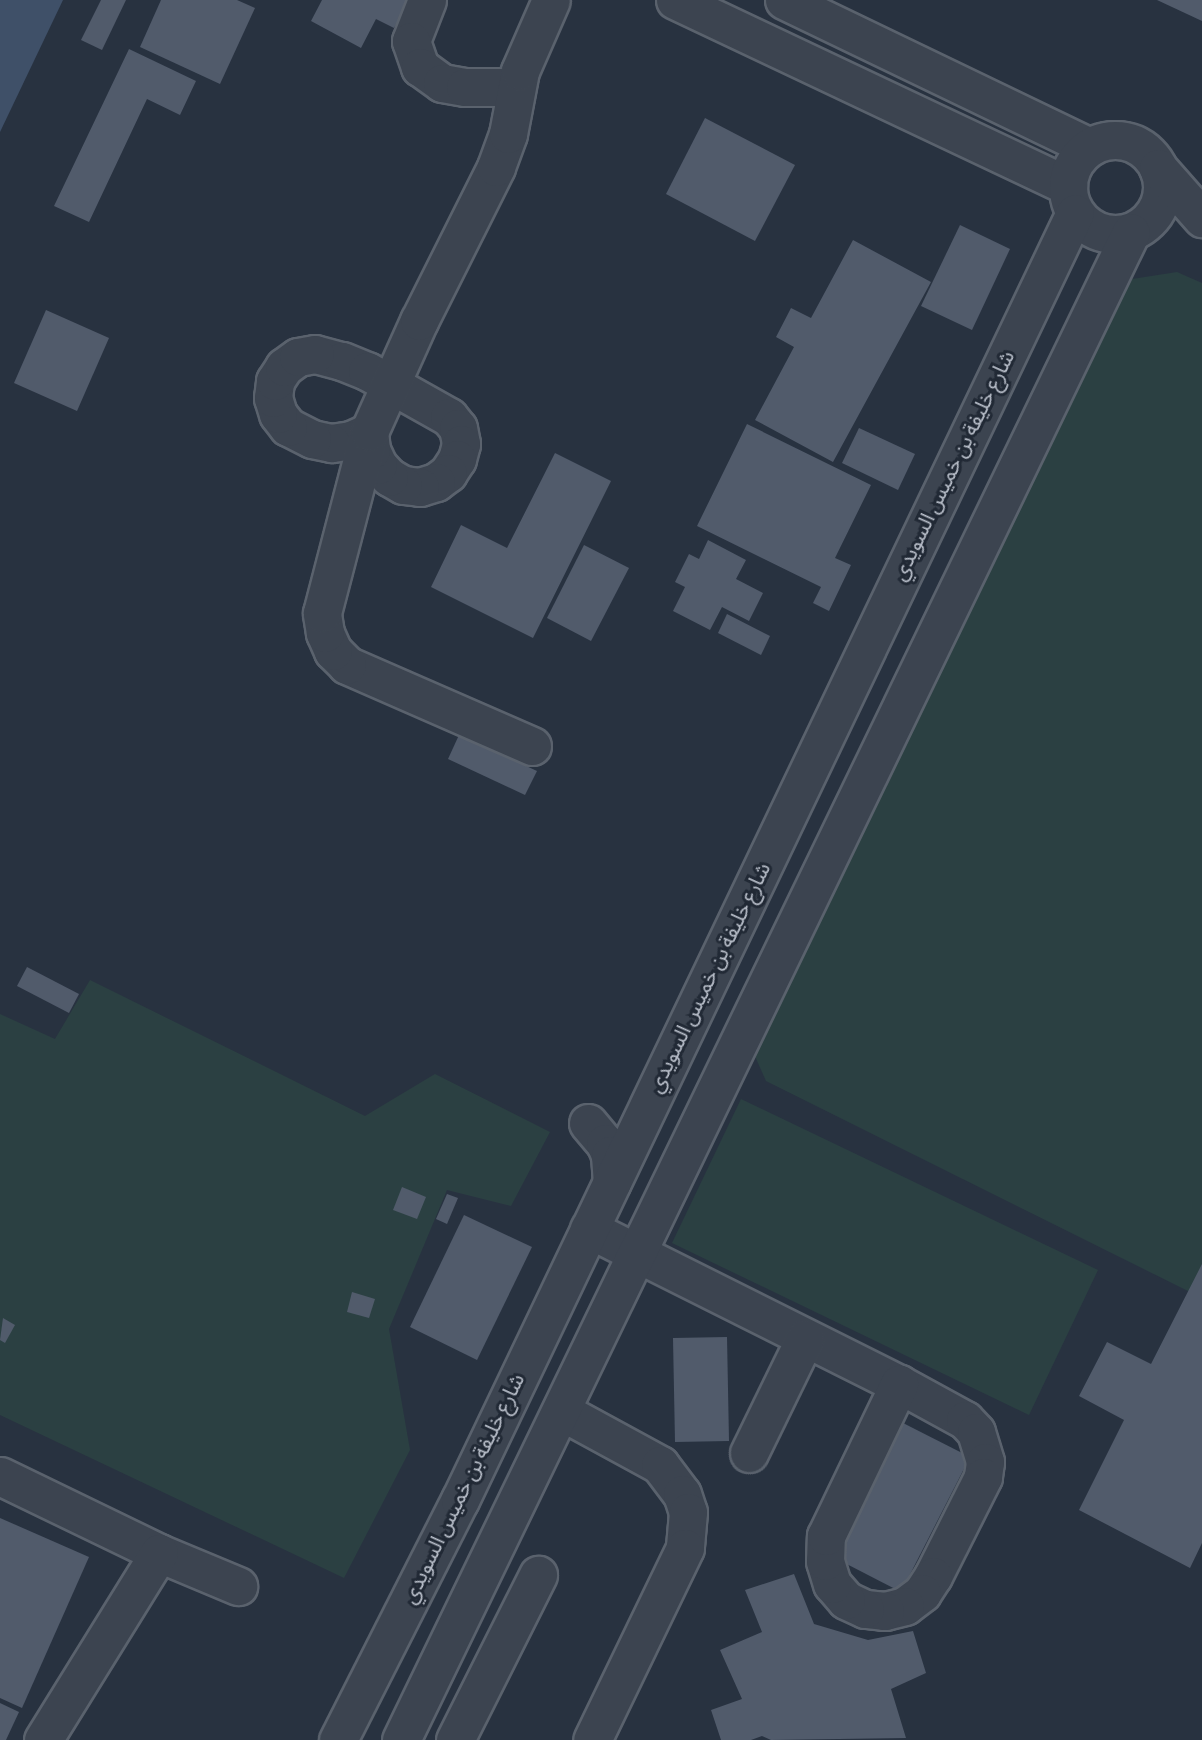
<!DOCTYPE html>
<html>
<head>
<meta charset="utf-8">
<style>
	body { margin:0 }
	#map { position:relative; width:1202px; height:1740px; overflow:hidden; background:#283240; font-family:"Sofia Sans Condensed","Noto Sans Arabic",sans-serif }
	div>[style] { position:absolute }
	[style*='--x'] { left:calc(var(--x)*1px); top:calc(var(--y)*1px); width:calc(var(--w)*1px); rotate:calc(var(--a)*1deg) }
	.green>* { inset:0; background:#2b4042 }
	.water>* { inset:0; background:#3f5068 }
	.building>* { inset:0; background:#515b6b }
	.roads { filter:drop-shadow(2px 0 #5a626d) drop-shadow(-2px 0 #5a626d) drop-shadow(0 2px #5a626d) drop-shadow(0 -2px #5a626d) }
	.minor>* { height:37px; margin:-18.5px; padding:0 18.5px; transform-origin:18.5px; border-radius:18.5px; background:#3c4450 }
	.minor>.ring { margin:-18.5px; padding:0; box-sizing:content-box; background:none; border:37px solid #3c4450; border-radius:50% }
	span { translate:-50% -50%; white-space:nowrap; text-align:center; line-height:1.15; -webkit-text-stroke:6px #212935; paint-order:stroke }
	.street-label { font-size:21px; color:#b9bfca }
</style>
</head>
<body>
<div id="map">
	<div class="green">
		<div style="clip-path:polygon(1177px 272px,1202px 283px,1202px 1298px,766px 1081px,754px 1054px,1099px 318px,1132px 279px)"></div>
		<div style="clip-path:polygon(90px 980px,365px 1116px,435px 1074px,550px 1132px,511px 1206px,447px 1190px,389px 1329px,410px 1450px,344px 1578px,0 1415px,0 1014px,55px 1039px)"></div>
		<div style="clip-path:polygon(741px 1099px,1098px 1270px,1029px 1415px,672px 1243px)"></div>
	</div>
	<div class="water">
		<div style="clip-path:polygon(0 0,63px 0,0 132px)"></div>
	</div>
	<div class="building">
		<div style="clip-path:polygon(101px 0,126px 0,102px 50px,81px 40px)"></div>
		<div style="clip-path:polygon(161px 0,237px 0,255px 8px,220px 84px,140px 47px)"></div>
		<div style="clip-path:polygon(322px 0,410px 0,394px 28px,376px 19px,361px 48px,311px 21px)"></div>
		<div style="clip-path:polygon(1157px 0,1202px 0,1202px 21px)"></div>
		<div style="clip-path:polygon(129px 49px,196px 81px,180px 115px,147px 99px,89px 222px,54px 206px)"></div>
		<div style="clip-path:polygon(705px 118px,795px 165px,755px 241px,666px 194px)"></div>
		<div style="clip-path:polygon(960px 225px,1010px 249px,972px 330px,921px 306px)"></div>
		<div style="clip-path:polygon(853px 240px,931px 282px,833px 462px,755px 420px,794px 347px,776px 337px,791px 308px,811px 318px)"></div>
		<div style="clip-path:polygon(46px 310px,109px 338px,77px 411px,14px 383px)"></div>
		<div style="clip-path:polygon(747px 424px,871px 485px,835px 558px,851px 565px,829px 611px,813px 603px,821px 587px,697px 526px)"></div>
		<div style="clip-path:polygon(859px 428px,915px 454px,898px 490px,842px 463px)"></div>
		<div style="clip-path:polygon(555px 453px,611px 481px,533px 638px,431px 587px,461px 525px,507px 548px)"></div>
		<div style="clip-path:polygon(708px 540px,746px 560px,736px 579px,763px 593px,749px 621px,722px 607px,710px 630px,673px 611px,685px 587px,675px 582px,689px 554px,699px 559px)"></div>
		<div style="clip-path:polygon(584px 545px,629px 568px,591px 641px,547px 618px)"></div>
		<div style="clip-path:polygon(727px 614px,770px 636px,761px 655px,718px 633px)"></div>
		<div style="clip-path:polygon(459px 735px,537px 771px,525px 795px,448px 759px)"></div>
		<div style="clip-path:polygon(27px 967px,79px 994px,69px 1013px,17px 986px)"></div>
		<div style="clip-path:polygon(402px 1187px,426px 1197px,417px 1219px,393px 1210px)"></div>
		<div style="clip-path:polygon(447px 1194px,458px 1198px,447px 1224px,436px 1219px)"></div>
		<div style="clip-path:polygon(464px 1215px,532px 1247px,477px 1360px,410px 1327px)"></div>
		<div style="clip-path:polygon(1202px 1264px,1202px 1543px,1190px 1568px,1079px 1510px,1124px 1420px,1079px 1396px,1107px 1342px,1151px 1364px)"></div>
		<div style="clip-path:polygon(352px 1292px,375px 1299px,369px 1318px,347px 1312px)"></div>
		<div style="clip-path:polygon(3px 1318px,15px 1325px,5px 1343px,0 1340px)"></div>
		<div style="clip-path:polygon(727px 1337px,729px 1441px,675px 1442px,673px 1338px)"></div>
		<div style="clip-path:polygon(903px 1423px,970px 1457px,901px 1592px,835px 1558px)"></div>
		<div style="clip-path:polygon(0 1518px,89px 1557px,22px 1708px,0 1698px)"></div>
		<div style="clip-path:polygon(794px 1574px,814px 1624px,868px 1640px,913px 1631px,926px 1673px,891px 1689px,906px 1738px,771px 1740px,762px 1736px,751px 1740px,721px 1740px,711px 1710px,742px 1699px,720px 1650px,762px 1632px,745px 1590px)"></div>
		<div style="clip-path:polygon(0 1703px,19px 1712px,6px 1740px,0 1740px)"></div>
	</div>
	<div class="roads">
		<div class="minor">
			<div style="--x:427;--y:0;--w:44;--a:111.3"></div>
			<div style="--x:411;--y:41;--w:28;--a:71"></div>
			<div style="--x:420;--y:67;--w:27;--a:36"></div>
			<div style="--x:442;--y:83;--w:23;--a:10"></div>
			<div style="--x:465;--y:87;--w:51;--a:0"></div>
			<div style="--x:675;--y:0;--w:435;--a:25.3"></div>
			<div style="--x:784;--y:0;--w:339;--a:25.7"></div>
			<div class="ring" style="left:1068px;top:140px;width:57px;height:57px"></div>
			<div style="--x:1158;--y:168;--w:67;--a:48.7"></div>
			<div style="--x:315;--y:354;--w:28;--a:15"></div>
			<div style="--x:342;--y:361;--w:27;--a:22"></div>
			<div style="--x:367;--y:371;--w:94;--a:29.3"></div>
			<div style="--x:449;--y:417;--w:14;--a:51"></div>
			<div style="--x:458;--y:428;--w:16;--a:79"></div>
			<div style="--x:461;--y:444;--w:16;--a:105"></div>
			<div style="--x:457;--y:459;--w:17;--a:123"></div>
			<div style="--x:448;--y:473;--w:15;--a:143"></div>
			<div style="--x:436;--y:482;--w:17;--a:163"></div>
			<div style="--x:420;--y:487;--w:17;--a:-173"></div>
			<div style="--x:403;--y:485;--w:16;--a:-150"></div>
			<div style="--x:389;--y:477;--w:16;--a:-133"></div>
			<div style="--x:378;--y:465;--w:17;--a:-115"></div>
			<div style="--x:371;--y:450;--w:18;--a:-96"></div>
			<div style="--x:369;--y:432;--w:20;--a:156"></div>
			<div style="--x:351;--y:440;--w:20;--a:171"></div>
			<div style="--x:331;--y:443;--w:19;--a:-168"></div>
			<div style="--x:312;--y:439;--w:27;--a:-153"></div>
			<div style="--x:288;--y:427;--w:16;--a:-128"></div>
			<div style="--x:278;--y:414;--w:17;--a:-107"></div>
			<div style="--x:273;--y:398;--w:17;--a:-83"></div>
			<div style="--x:275;--y:381;--w:17;--a:-57"></div>
			<div style="--x:284;--y:367;--w:17;--a:-36"></div>
			<div style="--x:298;--y:357;--w:17;--a:-10"></div>
			<div style="--x:532;--y:746;--w:202;--a:-156.4"></div>
			<div style="--x:347;--y:665;--w:20;--a:-135"></div>
			<div style="--x:333;--y:651;--w:20;--a:-114"></div>
			<div style="--x:325;--y:633;--w:20;--a:-99"></div>
			<div style="--x:322;--y:613;--w:187;--a:-75.4"></div>
			<div style="--x:369;--y:432;--w:122;--a:-65.8"></div>
			<div style="--x:419;--y:321;--w:172;--a:-63.4"></div>
			<div style="--x:496;--y:167;--w:35;--a:-70"></div>
			<div style="--x:508;--y:134;--w:64;--a:-79.2"></div>
			<div style="--x:520;--y:71;--w:77;--a:-66.4"></div>
			<div style="--x:588;--y:1123;--w:26;--a:50"></div>
			<div style="--x:605;--y:1143;--w:13;--a:67"></div>
			<div style="--x:610;--y:1155;--w:27;--a:86"></div>
			<div style="--x:589;--y:1229;--w:347;--a:26.6"></div>
			<div style="--x:899;--y:1384;--w:75;--a:28.6"></div>
			<div style="--x:965;--y:1420;--w:16;--a:47"></div>
			<div style="--x:976;--y:1432;--w:31;--a:73"></div>
			<div style="--x:985;--y:1462;--w:15;--a:98"></div>
			<div style="--x:983;--y:1477;--w:111;--a:116.8"></div>
			<div style="--x:933;--y:1576;--w:20;--a:123"></div>
			<div style="--x:922;--y:1593;--w:21;--a:143"></div>
			<div style="--x:905;--y:1606;--w:21;--a:166"></div>
			<div style="--x:885;--y:1611;--w:20;--a:-174"></div>
			<div style="--x:865;--y:1609;--w:21;--a:-155"></div>
			<div style="--x:846;--y:1600;--w:21;--a:-131"></div>
			<div style="--x:832;--y:1584;--w:24;--a:-107"></div>
			<div style="--x:825;--y:1561;--w:25;--a:-88"></div>
			<div style="--x:826;--y:1536;--w:169;--a:-64.3"></div>
			<div style="--x:561;--y:1411;--w:113;--a:28.6"></div>
			<div style="--x:660;--y:1465;--w:36;--a:53"></div>
			<div style="--x:682;--y:1494;--w:19;--a:72"></div>
			<div style="--x:688;--y:1512;--w:36;--a:95"></div>
			<div style="--x:685;--y:1548;--w:213;--a:115.8"></div>
			<div style="--x:749;--y:1453;--w:128;--a:-64"></div>
			<div style="--x:0;--y:1476;--w:177;--a:25.8"></div>
			<div style="--x:159;--y:1553;--w:86;--a:22.7"></div>
			<div style="--x:43;--y:1740;--w:220;--a:-58.2"></div>
			<div style="--x:338;--y:1740;--w:269;--a:-63.1"></div>
			<div style="--x:460;--y:1500;--w:1426;--a:-64.46"></div>
			<div style="--x:401;--y:1740;--w:1675;--a:-64.17"></div>
			<div style="--x:455;--y:1740;--w:185;--a:-63.3"></div>
		</div>
	</div>
	<div class="street-label">
		<span style="left:954px;top:466px;rotate:-64deg">شارع خليفة بن خميس السويدي</span>
		<span style="left:710px;top:978px;rotate:-64deg">شارع خليفة بن خميس السويدي</span>
		<span style="left:464px;top:1489px;rotate:-64deg">شارع خليفة بن خميس السويدي</span>
	</div>
</div>
</body>
</html>
